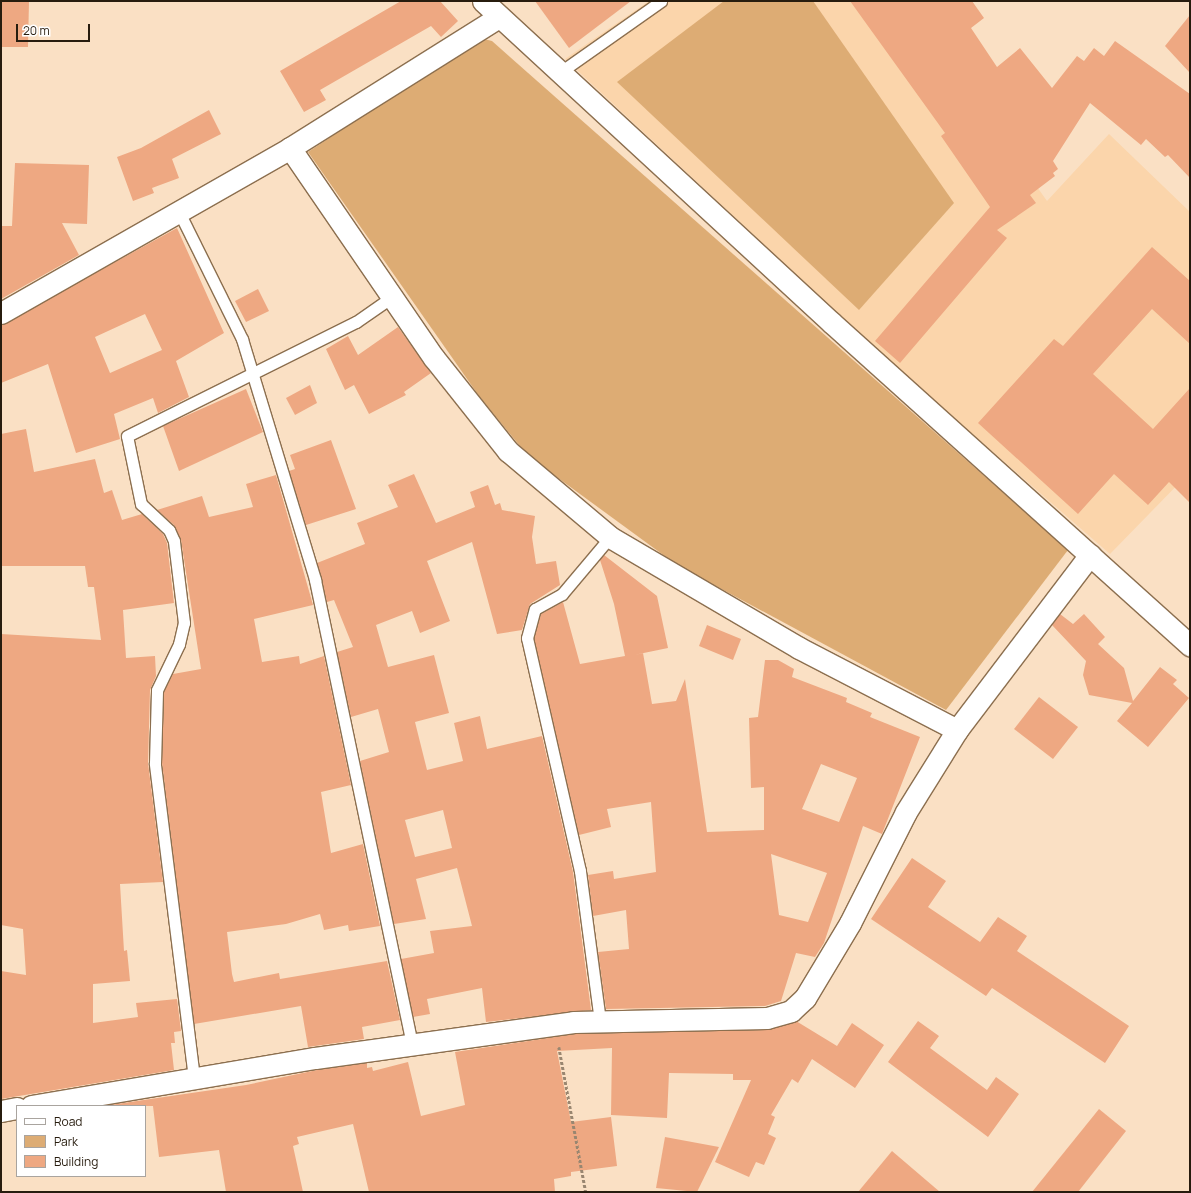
<!DOCTYPE html>
<html>
<head>
<meta charset="utf-8">
<style>
	body { margin:0 }
	#map { position:relative; width:1191px; height:1193px; overflow:hidden; background:#fae0c4; font-family:Manrope,sans-serif }
	div>[style] { position:absolute }
	[style*='--x'] { left:calc(var(--x)*1px); top:calc(var(--y)*1px); width:calc(var(--w)*1px); rotate:calc(var(--a)*1deg) }
	.built>* { inset:0; background:#fbd5ab }
	.green>* { inset:0; background:#ddac74 }
	.building>* { inset:0; background:#eea882 }
	.path>* { height:2.5px; margin-top:-1.25px; transform-origin:0; background:repeating-linear-gradient(90deg,#998670 0 3px,transparent 0 5px) }
	.roads { filter:drop-shadow(1px 0 #8c6f4f) drop-shadow(-1px 0 #8c6f4f) drop-shadow(0 1px #8c6f4f) drop-shadow(0 -1px #8c6f4f) }
	.service>* { height:11px; margin:-5.5px; padding:0 5.5px; transform-origin:5.5px; border-radius:5.5px; background:#fff }
	.minor>* { height:21px; margin:-10.5px; padding:0 10.5px; transform-origin:10.5px; border-radius:10.5px; background:#fff }
	span { translate:-50% -50%; white-space:nowrap; text-align:center; line-height:1.15; -webkit-text-stroke:3px #fff; paint-order:stroke }
	.frame { position:absolute; inset:0; border:2px solid #271c0e; pointer-events:none }
	.legend { position:absolute; left:16px; top:1105px; width:130px; height:72px; box-sizing:border-box; background:#fff; border:1px solid #a9a49f; margin:0; padding:5px 7px; list-style:none; font-size:12px; color:#271c0e }
	.legend li { display:flex; align-items:center; gap:8px; height:20px }
	.legend b { width:20px; border:1px solid #a9a49f }
	.scale { position:absolute; left:16px; top:24px; width:74px; height:18px; box-sizing:border-box; border:2px solid #271c0e; border-top:0; padding-left:5px; font-size:12px; line-height:14px; white-space:nowrap; color:#271c0e; -webkit-text-stroke:3px #fff; paint-order:stroke }
</style>
</head>
<body>
<div id="map">
	<div class="built">
		<div style="clip-path:polygon(649px 1px,905px 1px,1047px 201px,1109px 134px,1190px 212px,1190px 472px,1110px 554px,892px 364px,565px 59px)"></div>
	</div>
	<div class="green">
		<div style="clip-path:polygon(724px 1px,813px 1px,954px 203px,859px 310px,617px 82px)"></div>
		<div style="clip-path:polygon(480px 38px,492px 41px,1068px 550px,946px 710px,677px 565px,528px 456px,479px 396px,308px 152px)"></div>
	</div>
	<div class="building">
		<div style="clip-path:polygon(1px 1px,29px 1px,28px 47px,1px 47px)"></div>
		<div style="clip-path:polygon(401px 1px,440px 1px,458px 21px,441px 37px,431px 26px,320px 90px,326px 100px,304px 112px,280px 71px)"></div>
		<div style="clip-path:polygon(535px 1px,631px 1px,569px 48px)"></div>
		<div style="clip-path:polygon(850px 1px,972px 1px,984px 18px,971px 28px,997px 67px,1020px 48px,1052px 88px,1077px 56px,1084px 61px,1094px 48px,1104px 56px,1115px 41px,1190px 94px,1190px 178px,1168px 155px,1165px 157px,1146px 139px,1141px 145px,1090px 103px,1053px 161px,1058px 169px,1053px 173px,1055px 176px,1030px 195px,1036px 203px,997px 230px,1007px 238px,900px 363px,875px 341px,990px 207px,941px 136px,945px 133px)"></div>
		<div style="clip-path:polygon(1190px 15px,1190px 73px,1165px 46px)"></div>
		<div style="clip-path:polygon(209px 110px,221px 134px,172px 159px,179px 178px,152px 188px,154px 193px,133px 201px,117px 157px,141px 148px)"></div>
		<div style="clip-path:polygon(15px 163px,89px 165px,87px 224px,62px 223px,79px 255px,1px 299px,1px 226px,12px 226px)"></div>
		<div style="clip-path:polygon(evenodd,177px 228px,224px 333px,176px 361px,189px 397px,158px 413px,153px 398px,114px 414px,120px 439px,76px 453px,48px 364px,1px 383px,1px 325px,177px 228px,145px 314px,162px 350px,110px 373px,95px 337px,145px 314px)"></div>
		<div style="clip-path:polygon(1152px 247px,1190px 281px,1190px 344px,1152px 309px,1093px 374px,1153px 429px,1190px 388px,1190px 503px,1169px 482px,1148px 505px,1114px 474px,1078px 514px,978px 423px,1054px 339px,1063px 346px)"></div>
		<div style="clip-path:polygon(258px 289px,269px 311px,246px 322px,235px 301px)"></div>
		<div style="clip-path:polygon(398px 327px,431px 373px,404px 392px,406px 395px,369px 414px,354px 385px,345px 390px,326px 349px,348px 336px,358px 355px)"></div>
		<div style="clip-path:polygon(310px 385px,317px 403px,295px 415px,286px 398px)"></div>
		<div style="clip-path:polygon(246px 389px,263px 432px,179px 471px,163px 426px)"></div>
		<div style="clip-path:polygon(26px 429px,34px 472px,95px 459px,104px 493px,112px 490px,122px 520px,142px 514px,163px 534px,167px 543px,174px 603px,123px 610px,126px 658px,155px 656px,156px 676px,150px 690px,148px 763px,163px 882px,120px 884px,124px 951px,127px 950px,130px 981px,93px 984px,93px 1023px,138px 1017px,136px 1003px,177px 999px,181px 1031px,174px 1032px,175px 1043px,171px 1043px,174px 1070px,1px 1099px,1px 971px,26px 975px,23px 929px,1px 925px,1px 634px,101px 640px,94px 587px,88px 587px,85px 566px,1px 566px,1px 434px)"></div>
		<div style="clip-path:polygon(331px 440px,356px 509px,306px 525px,289px 471px,295px 469px,290px 455px)"></div>
		<div style="clip-path:polygon(evenodd,414px 474px,436px 523px,475px 507px,470px 492px,488px 485px,495px 505px,500px 503px,502px 510px,535px 516px,532px 537px,536px 564px,556px 561px,560px 585px,530px 604px,522px 630px,497px 634px,472px 542px,427px 561px,450px 621px,420px 633px,412px 611px,376px 625px,388px 667px,434px 655px,449px 713px,415px 722px,427px 770px,463px 761px,454px 723px,480px 716px,487px 749px,542px 736px,573px 872px,591px 1010px,486px 1022px,482px 988px,427px 999px,430px 1014px,413px 1017px,401px 959px,434px 953px,430px 931px,472px 926px,457px 868px,416px 879px,426px 919px,394px 924px,360px 761px,389px 752px,378px 709px,351px 717px,337px 652px,353px 647px,334px 600px,327px 602px,317px 563px,365px 544px,357px 523px,398px 507px,388px 485px,414px 474px,443px 810px,452px 848px,415px 857px,405px 820px,443px 810px)"></div>
		<div style="clip-path:polygon(276px 475px,313px 605px,254px 619px,262px 662px,299px 656px,300px 664px,324px 656px,351px 785px,321px 792px,331px 853px,363px 844px,380px 926px,349px 931px,348px 925px,324px 930px,320px 914px,286px 924px,227px 932px,232px 974px,234px 982px,279px 973px,280px 979px,387px 961px,400px 1020px,362px 1027px,364px 1039px,308px 1047px,301px 1006px,194px 1024px,162px 763px,164px 692px,173px 674px,201px 669px,181px 540px,174px 525px,157px 510px,202px 496px,209px 517px,253px 507px,246px 484px)"></div>
		<div style="clip-path:polygon(evenodd,604px 555px,657px 596px,668px 648px,634px 655px,643px 653px,652px 704px,676px 701px,685px 679px,707px 832px,764px 830px,764px 787px,751px 788px,749px 718px,758px 717px,765px 660px,778px 660px,794px 669px,792px 677px,847px 698px,846px 702px,872px 713px,870px 717px,920px 737px,882px 834px,863px 826px,824px 943px,815px 957px,796px 953px,781px 1001px,765px 1006px,606px 1009px,598px 952px,629px 949px,626px 910px,593px 916px,588px 875px,613px 871px,614px 879px,656px 872px,651px 802px,607px 809px,611px 827px,579px 835px,534px 638px,541px 614px,563px 602px,580px 664px,625px 656px,614px 604px,600px 560px,604px 555px,821px 764px,857px 778px,839px 822px,802px 809px,821px 764px,604px 555px,771px 854px,827px 873px,808px 922px,779px 915px,771px 854px)"></div>
		<div style="clip-path:polygon(1060px 614px,1073px 624px,1084px 614px,1105px 637px,1098px 644px,1124px 668px,1133px 701px,1160px 667px,1177px 680px,1173px 684px,1189px 698px,1148px 747px,1117px 721px,1132px 703px,1089px 695px,1083px 675px,1086px 661px,1052px 625px)"></div>
		<div style="clip-path:polygon(707px 625px,741px 639px,733px 660px,699px 646px)"></div>
		<div style="clip-path:polygon(1039px 697px,1078px 727px,1053px 759px,1014px 729px)"></div>
		<div style="clip-path:polygon(912px 858px,946px 881px,928px 907px,980px 942px,998px 917px,1027px 936px,1017px 951px,1129px 1026px,1105px 1063px,992px 988px,986px 996px,871px 919px)"></div>
		<div style="clip-path:polygon(796px 1021px,837px 1046px,852px 1023px,884px 1045px,855px 1088px,812px 1059px,798px 1083px,792px 1079px,771px 1115px,775px 1117px,768px 1134px,776px 1138px,764px 1165px,756px 1162px,749px 1177px,715px 1162px,751px 1080px,733px 1080px,733px 1074px,669px 1073px,667px 1118px,611px 1115px,612px 1048px,557px 1051px,571px 1122px,611px 1117px,617px 1166px,571px 1172px,571px 1176px,554px 1179px,555px 1192px,369px 1192px,353px 1124px,297px 1137px,299px 1144px,293px 1146px,303px 1192px,226px 1192px,219px 1150px,159px 1157px,153px 1106px,103px 1106px,246px 1085px,317px 1070px,367px 1063px,367px 1068px,372px 1067px,373px 1071px,408px 1062px,421px 1116px,465px 1105px,455px 1052px,575px 1034px,767px 1030px)"></div>
		<div style="clip-path:polygon(918px 1021px,939px 1036px,930px 1048px,987px 1090px,996px 1077px,1019px 1094px,988px 1137px,888px 1062px)"></div>
		<div style="clip-path:polygon(1099px 1109px,1126px 1131px,1078px 1192px,1032px 1192px)"></div>
		<div style="clip-path:polygon(665px 1137px,719px 1147px,697px 1192px,656px 1188px)"></div>
		<div style="clip-path:polygon(892px 1151px,940px 1192px,858px 1192px)"></div>
	</div>
	<div class="path">
		<div style="--x:559;--y:1047;--w:147;--a:79.5"></div>
	</div>
	<div class="roads">
		<div class="service">
			<div style="--x:559;--y:73;--w:125;--a:-35.2"></div>
			<div style="--x:179;--y:212;--w:142;--a:63.6"></div>
			<div style="--x:242;--y:339;--w:252;--a:73.1"></div>
			<div style="--x:315;--y:580;--w:475;--a:78.2"></div>
			<div style="--x:600;--y:1021;--w:151;--a:-97.6"></div>
			<div style="--x:580;--y:871;--w:239;--a:-102.8"></div>
			<div style="--x:527;--y:638;--w:30;--a:-75"></div>
			<div style="--x:535;--y:609;--w:31;--a:-29"></div>
			<div style="--x:562;--y:594;--w:75;--a:-49.9"></div>
			<div style="--x:194;--y:1078;--w:317;--a:-97.1"></div>
			<div style="--x:155;--y:763;--w:73;--a:-88.4"></div>
			<div style="--x:157;--y:690;--w:51;--a:-64.4"></div>
			<div style="--x:179;--y:644;--w:22;--a:-77"></div>
			<div style="--x:184;--y:623;--w:83;--a:-97"></div>
			<div style="--x:174;--y:541;--w:12;--a:-114"></div>
			<div style="--x:169;--y:530;--w:38;--a:-137"></div>
			<div style="--x:141;--y:504;--w:69;--a:-101.6"></div>
			<div style="--x:127;--y:436;--w:256;--a:-26.5"></div>
			<div style="--x:356;--y:322;--w:44;--a:-34.8"></div>
		</div>
		<div class="minor">
			<div style="--x:483;--y:1;--w:475;--a:42.7"></div>
			<div style="--x:832;--y:323;--w:482;--a:42"></div>
			<div style="--x:290;--y:148;--w:255;--a:55.6"></div>
			<div style="--x:434;--y:358;--w:119;--a:51.5"></div>
			<div style="--x:508;--y:451;--w:133;--a:40.1"></div>
			<div style="--x:610;--y:537;--w:219;--a:30.4"></div>
			<div style="--x:799;--y:648;--w:178;--a:27.4"></div>
			<div style="--x:1;--y:313;--w:333;--a:-29.7"></div>
			<div style="--x:290;--y:148;--w:247;--a:-32.1"></div>
			<div style="--x:31;--y:1106;--w:288;--a:-9.6"></div>
			<div style="--x:315;--y:1058;--w:261;--a:-7.9"></div>
			<div style="--x:574;--y:1022;--w:193;--a:-1.2"></div>
			<div style="--x:767;--y:1018;--w:25;--a:-16"></div>
			<div style="--x:791;--y:1011;--w:19;--a:-43"></div>
			<div style="--x:805;--y:998;--w:87;--a:-59"></div>
			<div style="--x:850;--y:923;--w:124;--a:-63.2"></div>
			<div style="--x:906;--y:812;--w:97;--a:-58.1"></div>
			<div style="--x:957;--y:730;--w:220;--a:-52.8"></div>
			<div style="--x:1;--y:1111;--w:16;--a:-11"></div>
		</div>
	</div>
	<div class="frame"></div>
	<ul class="legend">
	<li><b style="height:5px;background:#fff"></b>Road</li>
	<li><b style="height:11px;background:#ddac74"></b>Park</li>
	<li><b style="height:11px;background:#eea882"></b>Building</li>
	</ul>
	<div class="scale">20 m</div>
</div>
</body>
</html>
